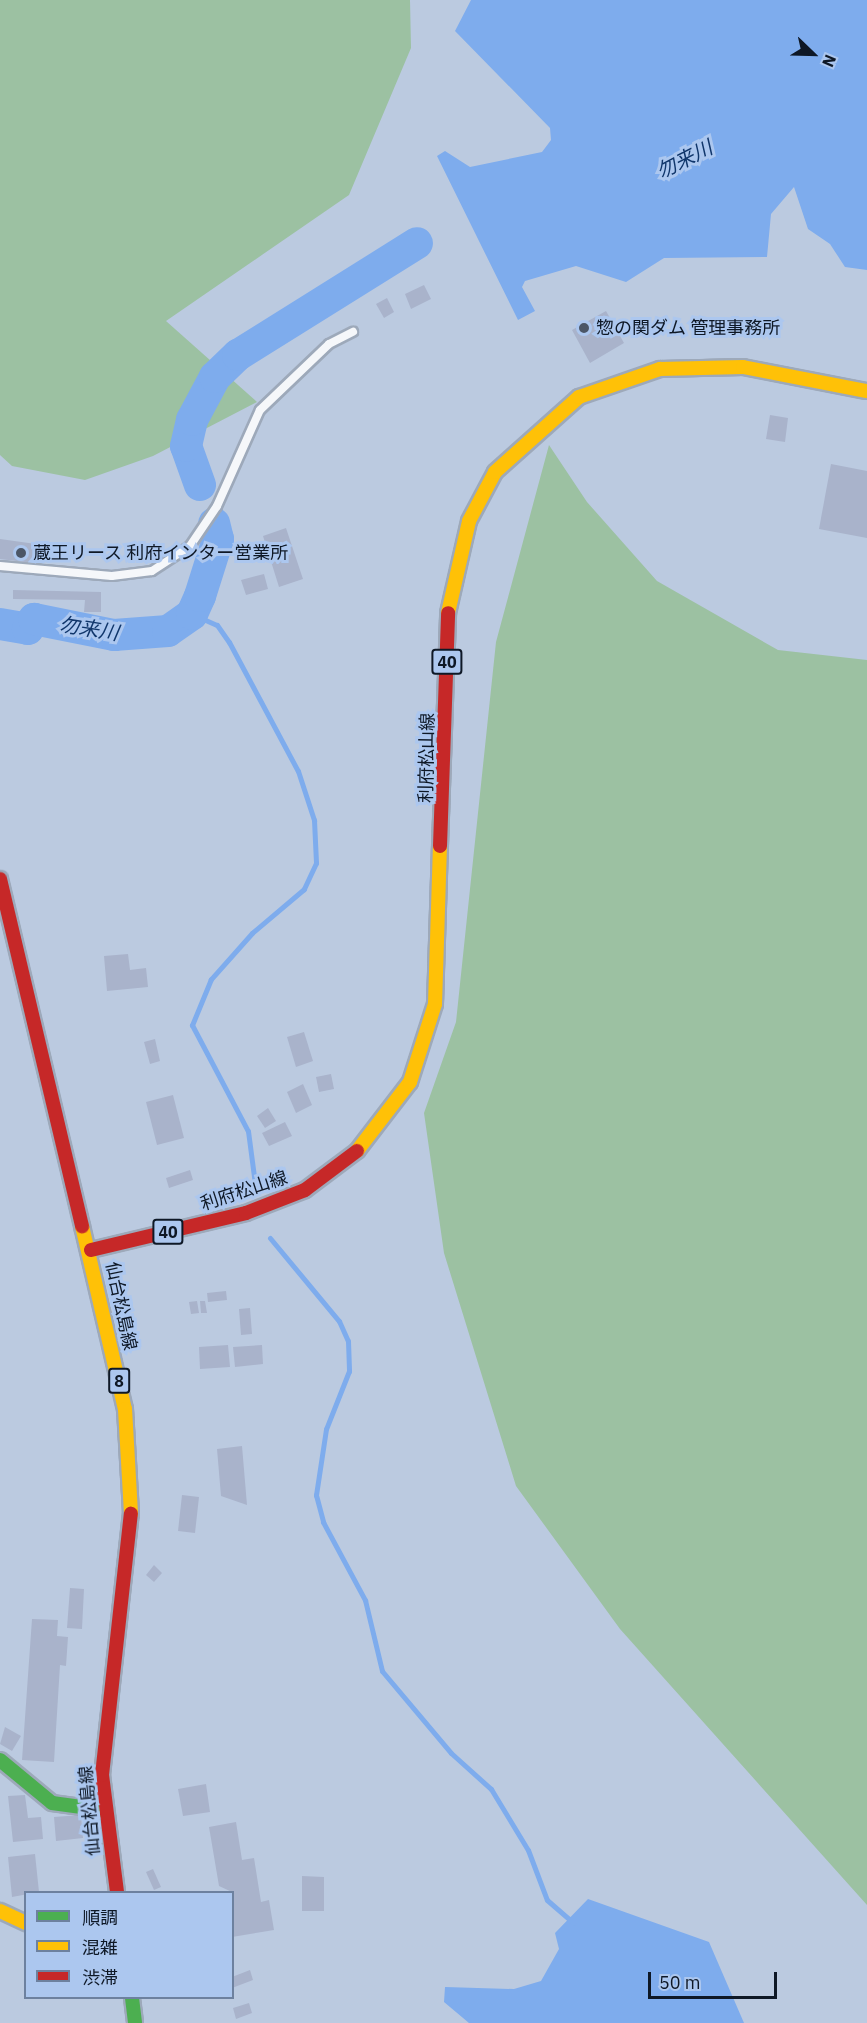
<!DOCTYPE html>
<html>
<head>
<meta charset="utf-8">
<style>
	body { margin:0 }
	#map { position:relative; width:867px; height:2023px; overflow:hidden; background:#bbcae0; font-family:"IBM Plex Sans","Noto Sans JP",sans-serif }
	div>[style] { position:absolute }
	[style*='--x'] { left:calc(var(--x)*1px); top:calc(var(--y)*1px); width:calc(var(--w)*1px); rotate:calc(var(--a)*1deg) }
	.green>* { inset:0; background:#9cc1a2 }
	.water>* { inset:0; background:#7eaced }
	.stream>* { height:5px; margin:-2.5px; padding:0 2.5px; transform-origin:2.5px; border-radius:2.5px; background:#7eaced }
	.river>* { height:32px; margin:-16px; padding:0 16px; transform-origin:16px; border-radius:16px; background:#7eaced }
	.building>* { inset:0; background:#a9b3cb }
	.roads { filter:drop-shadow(2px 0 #9da9ba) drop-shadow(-2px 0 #9da9ba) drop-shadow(0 2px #9da9ba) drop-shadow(0 -2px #9da9ba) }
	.lane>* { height:8px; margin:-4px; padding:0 4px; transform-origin:4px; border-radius:4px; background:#f5f7fa }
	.fast>* { height:14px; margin:-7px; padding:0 7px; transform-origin:7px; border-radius:7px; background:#4caf50 }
	.slow>* { height:14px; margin:-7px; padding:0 7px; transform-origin:7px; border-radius:7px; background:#ffc107 }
	.jam>* { height:14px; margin:-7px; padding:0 7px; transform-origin:7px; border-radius:7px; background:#c62828 }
	.dots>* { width:16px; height:16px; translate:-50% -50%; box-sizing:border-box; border:3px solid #acc7ef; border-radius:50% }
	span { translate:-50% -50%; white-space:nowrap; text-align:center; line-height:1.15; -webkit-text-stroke:6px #acc7ef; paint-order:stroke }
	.shield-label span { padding:2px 4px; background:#acc7ef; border:2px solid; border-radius:4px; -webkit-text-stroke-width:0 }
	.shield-label { font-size:16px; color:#0e1826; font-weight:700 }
	.poi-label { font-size:18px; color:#0e1826 }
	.left { translate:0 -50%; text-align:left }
	.street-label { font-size:18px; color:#0e1826 }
	.water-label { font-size:20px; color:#10366b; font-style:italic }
	.legend { position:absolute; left:24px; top:1891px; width:210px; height:108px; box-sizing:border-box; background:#acc7ef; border:2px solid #6d819f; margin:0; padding:8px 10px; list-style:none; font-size:18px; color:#0e1826 }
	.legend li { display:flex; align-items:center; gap:12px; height:30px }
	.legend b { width:30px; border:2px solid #6d819f }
	.north { position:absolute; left:783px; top:24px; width:60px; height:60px; -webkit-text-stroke:4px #acc7ef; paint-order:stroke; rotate:113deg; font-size:16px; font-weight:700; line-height:24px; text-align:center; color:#0e1826 }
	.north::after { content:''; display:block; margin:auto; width:21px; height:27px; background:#0e1826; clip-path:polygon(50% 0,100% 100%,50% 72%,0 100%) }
	.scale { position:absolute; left:648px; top:1972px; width:129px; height:27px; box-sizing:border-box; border:3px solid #0e1826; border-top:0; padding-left:8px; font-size:18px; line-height:21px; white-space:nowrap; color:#0e1826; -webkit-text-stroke:4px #acc7ef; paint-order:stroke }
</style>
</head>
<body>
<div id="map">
	<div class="green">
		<div style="clip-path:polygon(0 0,410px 0,411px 48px,349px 195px,166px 321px,257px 402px,153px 456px,85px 480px,12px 466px,0 455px)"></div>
		<div style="clip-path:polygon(549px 445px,587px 502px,657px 581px,778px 650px,867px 660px,867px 1905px,620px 1629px,516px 1486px,444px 1253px,424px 1113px,456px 1022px,496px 642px)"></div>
	</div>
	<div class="water">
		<div style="clip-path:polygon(471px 0,867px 0,867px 270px,845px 267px,830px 244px,808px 229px,794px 187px,771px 214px,767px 257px,664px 258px,626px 282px,576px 266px,525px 281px,522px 287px,535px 311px,518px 320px,437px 156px,445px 151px,470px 167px,542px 152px,551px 140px,550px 128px,455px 31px)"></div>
		<div style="clip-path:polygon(588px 1899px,709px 1942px,744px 2023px,469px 2023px,444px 2002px,445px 1987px,514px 1989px,541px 1981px,559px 1949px,555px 1933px)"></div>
	</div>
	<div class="stream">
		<div style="--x:192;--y:614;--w:27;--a:24"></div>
		<div style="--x:217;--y:625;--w:21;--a:55"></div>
		<div style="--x:229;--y:642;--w:146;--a:61.9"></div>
		<div style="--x:298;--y:771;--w:52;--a:71.9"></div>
		<div style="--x:314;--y:820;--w:43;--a:87.3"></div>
		<div style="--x:316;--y:863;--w:29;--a:115"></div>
		<div style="--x:304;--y:889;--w:68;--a:139.8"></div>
		<div style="--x:252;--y:933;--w:62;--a:131.7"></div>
		<div style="--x:211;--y:979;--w:50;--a:112.4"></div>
		<div style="--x:192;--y:1025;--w:120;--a:62.2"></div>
		<div style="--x:248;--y:1131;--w:53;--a:82.5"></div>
		<div style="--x:270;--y:1238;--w:108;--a:50.3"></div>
		<div style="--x:339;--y:1321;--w:22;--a:66"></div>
		<div style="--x:348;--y:1341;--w:30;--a:88"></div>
		<div style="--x:349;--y:1371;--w:62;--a:111.6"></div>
		<div style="--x:326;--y:1429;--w:67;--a:98.6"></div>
		<div style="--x:316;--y:1495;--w:28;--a:75"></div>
		<div style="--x:323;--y:1522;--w:89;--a:61.7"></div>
		<div style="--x:365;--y:1600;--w:73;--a:76.5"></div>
		<div style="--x:382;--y:1671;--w:107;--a:49.9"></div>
		<div style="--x:451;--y:1753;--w:54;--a:42"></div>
		<div style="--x:491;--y:1789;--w:71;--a:58.8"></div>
		<div style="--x:528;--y:1850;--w:53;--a:69.2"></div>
		<div style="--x:547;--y:1900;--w:35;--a:41"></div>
	</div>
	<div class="river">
		<div style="--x:200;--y:485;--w:41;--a:-109.7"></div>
		<div style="--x:186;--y:446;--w:27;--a:-77"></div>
		<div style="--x:192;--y:420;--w:49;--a:-61.9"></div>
		<div style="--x:215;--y:377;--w:32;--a:-44"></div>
		<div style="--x:238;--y:355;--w:211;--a:-32"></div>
		<div style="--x:0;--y:624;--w:28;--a:10"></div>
		<div style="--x:28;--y:629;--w:12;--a:-59"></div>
		<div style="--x:34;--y:619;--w:82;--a:11.3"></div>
		<div style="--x:114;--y:635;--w:54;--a:-4.2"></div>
		<div style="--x:168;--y:631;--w:29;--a:-35"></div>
		<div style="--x:192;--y:614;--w:20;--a:-66"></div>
		<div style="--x:200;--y:596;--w:60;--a:-72.5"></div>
		<div style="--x:218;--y:539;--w:16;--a:-104"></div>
	</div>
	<div class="building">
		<div style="clip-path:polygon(424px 285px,431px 299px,411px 309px,405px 294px)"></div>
		<div style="clip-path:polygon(387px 298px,394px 312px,384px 318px,376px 304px)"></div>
		<div style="clip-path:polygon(606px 311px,624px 343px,590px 363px,572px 330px)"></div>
		<div style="clip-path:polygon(770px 415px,788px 418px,785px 442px,766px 439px)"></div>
		<div style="clip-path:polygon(831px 464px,867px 471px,867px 538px,819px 529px)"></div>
		<div style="clip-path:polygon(286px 528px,303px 579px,279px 587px,263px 536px)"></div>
		<div style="clip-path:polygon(0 539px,43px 545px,41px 564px,0 559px)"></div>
		<div style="clip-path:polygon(264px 574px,268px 589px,246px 595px,241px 580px)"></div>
		<div style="clip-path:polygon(13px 590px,101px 592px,101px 612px,84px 612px,85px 600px,13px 599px)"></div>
		<div style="clip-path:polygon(128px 954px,130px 970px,146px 968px,148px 987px,107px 991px,104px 956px)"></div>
		<div style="clip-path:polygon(304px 1032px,313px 1061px,296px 1067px,287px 1037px)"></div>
		<div style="clip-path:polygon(155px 1039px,160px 1061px,150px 1064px,144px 1042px)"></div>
		<div style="clip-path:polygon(331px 1074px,334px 1089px,319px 1092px,316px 1077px)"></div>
		<div style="clip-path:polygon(303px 1084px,312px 1105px,296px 1113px,287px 1092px)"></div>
		<div style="clip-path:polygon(173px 1095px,184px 1138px,157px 1145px,146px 1102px)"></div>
		<div style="clip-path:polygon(268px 1108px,276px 1121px,265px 1128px,257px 1116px)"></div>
		<div style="clip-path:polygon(285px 1122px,292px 1136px,269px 1146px,262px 1133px)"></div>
		<div style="clip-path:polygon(190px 1170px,193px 1180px,169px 1188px,166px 1178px)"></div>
		<div style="clip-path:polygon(226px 1291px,227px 1300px,208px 1302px,207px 1293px)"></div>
		<div style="clip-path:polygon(197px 1301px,199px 1313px,191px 1314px,189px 1302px)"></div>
		<div style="clip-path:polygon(200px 1301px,205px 1301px,207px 1313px,201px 1313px)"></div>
		<div style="clip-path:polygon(250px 1308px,252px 1334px,241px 1335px,239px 1309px)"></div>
		<div style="clip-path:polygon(228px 1345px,230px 1367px,200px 1369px,199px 1347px)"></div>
		<div style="clip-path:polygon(262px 1345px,263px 1364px,235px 1367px,233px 1347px)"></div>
		<div style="clip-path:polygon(242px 1446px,247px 1505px,221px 1496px,217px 1449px)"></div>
		<div style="clip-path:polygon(182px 1495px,199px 1497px,195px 1533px,178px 1531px)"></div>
		<div style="clip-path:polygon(154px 1565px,162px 1573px,154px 1582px,146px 1575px)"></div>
		<div style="clip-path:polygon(70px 1588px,84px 1589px,82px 1629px,67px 1628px)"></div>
		<div style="clip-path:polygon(32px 1619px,58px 1620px,57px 1636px,68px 1637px,66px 1666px,60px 1665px,54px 1762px,22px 1760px)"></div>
		<div style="clip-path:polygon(5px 1727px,21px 1736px,12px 1751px,0 1744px)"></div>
		<div style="clip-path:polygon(206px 1784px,210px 1812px,183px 1816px,178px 1789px)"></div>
		<div style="clip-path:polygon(25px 1795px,28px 1818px,41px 1817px,43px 1839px,13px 1842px,8px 1796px)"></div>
		<div style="clip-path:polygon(81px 1815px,83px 1838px,56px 1841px,54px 1817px)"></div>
		<div style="clip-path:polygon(236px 1822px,242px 1860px,254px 1858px,261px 1902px,269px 1900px,274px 1930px,232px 1937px,232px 1892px,219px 1886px,209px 1827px)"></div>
		<div style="clip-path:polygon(35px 1854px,39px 1892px,12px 1897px,8px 1857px)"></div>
		<div style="clip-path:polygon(153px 1869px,161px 1887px,154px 1890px,146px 1872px)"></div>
		<div style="clip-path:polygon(302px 1876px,324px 1877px,324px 1911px,302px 1911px)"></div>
		<div style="clip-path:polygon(250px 1970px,253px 1980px,232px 1988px,232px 1977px)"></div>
		<div style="clip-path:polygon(249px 2003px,252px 2013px,236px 2019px,233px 2008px)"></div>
	</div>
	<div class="roads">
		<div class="lane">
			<div style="--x:0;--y:566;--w:112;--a:5.1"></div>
			<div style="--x:112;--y:576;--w:40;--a:-7.1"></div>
			<div style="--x:152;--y:571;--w:45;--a:-33.3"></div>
			<div style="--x:190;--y:546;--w:48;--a:-56"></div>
			<div style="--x:217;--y:506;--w:105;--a:-65.9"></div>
			<div style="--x:260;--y:410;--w:95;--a:-43.7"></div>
			<div style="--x:329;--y:344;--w:27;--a:-27"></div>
		</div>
		<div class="fast">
			<div style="--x:0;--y:1760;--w:67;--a:39.6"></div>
			<div style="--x:52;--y:1803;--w:52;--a:7.7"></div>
			<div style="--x:132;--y:1998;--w:25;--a:83"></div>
		</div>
		<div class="slow">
			<div style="--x:448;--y:613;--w:94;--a:-77.1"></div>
			<div style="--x:469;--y:521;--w:55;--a:-62"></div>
			<div style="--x:495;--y:472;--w:113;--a:-41.8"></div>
			<div style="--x:579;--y:397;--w:86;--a:-19.1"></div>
			<div style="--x:660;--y:369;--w:83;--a:-1.4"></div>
			<div style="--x:743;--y:367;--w:126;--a:11"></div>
			<div style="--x:357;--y:1151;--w:87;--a:-52.5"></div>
			<div style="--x:410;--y:1082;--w:82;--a:-72.2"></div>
			<div style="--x:435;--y:1004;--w:158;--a:-88.2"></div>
			<div style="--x:82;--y:1226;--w:188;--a:76.8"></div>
			<div style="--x:125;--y:1409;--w:105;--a:86.7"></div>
			<div style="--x:0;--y:1911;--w:29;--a:25"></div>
		</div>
		<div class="jam">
			<div style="--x:440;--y:846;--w:233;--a:-88"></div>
			<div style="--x:0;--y:879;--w:357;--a:76.7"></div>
			<div style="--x:91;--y:1250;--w:159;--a:-13.4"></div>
			<div style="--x:246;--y:1213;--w:63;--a:-21.3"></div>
			<div style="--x:305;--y:1190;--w:65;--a:-36.9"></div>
			<div style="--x:117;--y:1892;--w:118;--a:-97.3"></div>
			<div style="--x:102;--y:1775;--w:263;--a:-83.7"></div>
		</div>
	</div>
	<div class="dots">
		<div style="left:584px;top:328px;background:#4b5667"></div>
		<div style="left:21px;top:553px;background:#4b5667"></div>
	</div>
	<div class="shield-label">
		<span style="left:447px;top:662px">40</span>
		<span style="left:168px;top:1232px">40</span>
		<span style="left:119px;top:1381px">8</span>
	</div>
	<div class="poi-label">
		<span class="left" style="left:596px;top:328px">惣の関ダム 管理事務所</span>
		<span class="left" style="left:33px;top:553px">蔵王リース 利府インター営業所</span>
	</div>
	<div class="street-label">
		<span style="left:427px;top:758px;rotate:-89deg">利府松山線</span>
		<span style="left:244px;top:1191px;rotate:-18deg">利府松山線</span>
		<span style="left:121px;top:1306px;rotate:78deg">仙台松島線</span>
		<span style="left:90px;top:1811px;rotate:-95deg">仙台松島線</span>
	</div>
	<div class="water-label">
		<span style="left:684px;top:159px;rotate:-27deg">勿来川</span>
		<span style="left:89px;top:628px;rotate:9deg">勿来川</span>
	</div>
	<ul class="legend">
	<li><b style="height:8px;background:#4caf50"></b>順調</li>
	<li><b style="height:8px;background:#ffc107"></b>混雑</li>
	<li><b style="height:8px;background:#c62828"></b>渋滞</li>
	</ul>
	<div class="north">N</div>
	<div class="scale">50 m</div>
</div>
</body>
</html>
